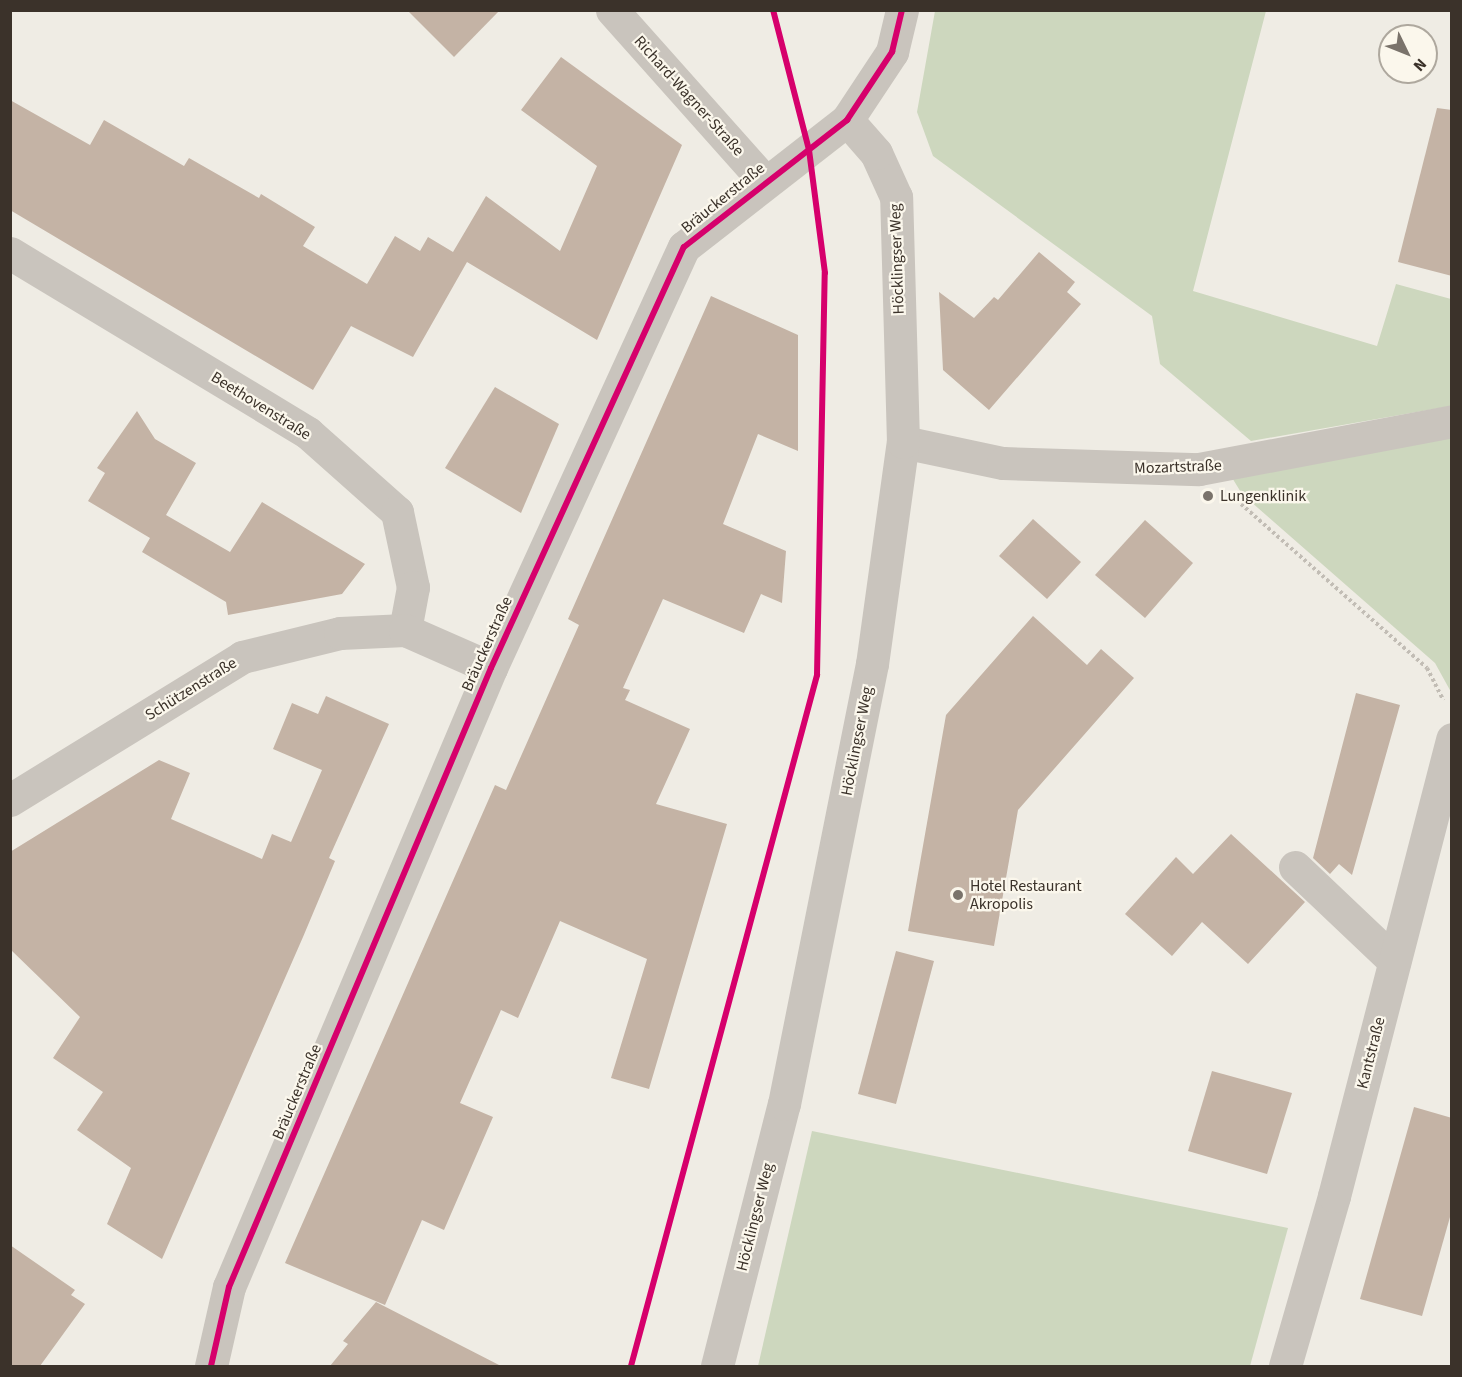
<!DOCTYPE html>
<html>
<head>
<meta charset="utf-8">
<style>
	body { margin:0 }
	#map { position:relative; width:1462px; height:1377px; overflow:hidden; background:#efece4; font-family:"Source Sans 3",sans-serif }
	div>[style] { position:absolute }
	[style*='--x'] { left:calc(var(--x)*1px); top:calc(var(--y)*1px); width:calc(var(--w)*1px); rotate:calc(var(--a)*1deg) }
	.green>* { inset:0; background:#cdd7be }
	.building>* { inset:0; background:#c4b3a5 }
	.path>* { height:4px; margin-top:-2px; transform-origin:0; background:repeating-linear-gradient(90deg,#c2bdb5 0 3px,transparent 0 6px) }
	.minor>* { height:33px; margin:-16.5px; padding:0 16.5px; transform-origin:16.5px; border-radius:16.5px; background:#c9c4bd }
	.cycleway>* { height:6px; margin:-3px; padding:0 3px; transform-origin:3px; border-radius:3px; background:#d6006c }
	.dots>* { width:16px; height:16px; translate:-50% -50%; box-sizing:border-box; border:3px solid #fbf7ec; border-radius:50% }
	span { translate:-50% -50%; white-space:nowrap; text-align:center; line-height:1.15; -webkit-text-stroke:4.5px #fbf7ec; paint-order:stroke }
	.street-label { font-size:16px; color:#3b322a }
	.poi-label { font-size:16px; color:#3b322a }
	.left { translate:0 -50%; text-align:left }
	.frame { position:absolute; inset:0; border:12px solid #3b322a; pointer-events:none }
	.north { position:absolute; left:1378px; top:24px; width:60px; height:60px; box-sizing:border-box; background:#fbf7ec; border:2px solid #aea89e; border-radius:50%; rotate:133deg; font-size:16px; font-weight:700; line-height:24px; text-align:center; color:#3b322a }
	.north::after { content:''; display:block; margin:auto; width:21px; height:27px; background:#7a736b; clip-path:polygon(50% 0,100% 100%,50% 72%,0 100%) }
</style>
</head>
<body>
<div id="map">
	<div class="green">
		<div style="clip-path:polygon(935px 11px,1266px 11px,1193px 291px,1377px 346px,1396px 284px,1451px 299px,1451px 406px,1251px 441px,1160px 364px,1152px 316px,933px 156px,917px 112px)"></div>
		<div style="clip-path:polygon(1451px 431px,1451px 692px,1435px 663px,1242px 494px,1231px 476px)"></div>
		<div style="clip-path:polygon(812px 1131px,1288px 1228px,1250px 1366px,758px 1366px)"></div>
	</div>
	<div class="building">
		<div style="clip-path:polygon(407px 10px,500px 10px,454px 57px)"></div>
		<div style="clip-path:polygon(561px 57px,682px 145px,597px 340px,467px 262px,413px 357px,351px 326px,313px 390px,10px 210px,10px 100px,90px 145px,104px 120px,184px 166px,189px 158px,259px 198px,261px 194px,315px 227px,303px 246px,367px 284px,395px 236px,420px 251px,428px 237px,453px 252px,486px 196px,560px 251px,597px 166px,521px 110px)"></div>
		<div style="clip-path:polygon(1437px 108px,1452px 110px,1452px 276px,1398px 262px)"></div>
		<div style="clip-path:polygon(1039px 252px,1075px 282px,1067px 292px,1081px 304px,989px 410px,943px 370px,939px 292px,974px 318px,994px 297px,998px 300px)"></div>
		<div style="clip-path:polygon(711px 296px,798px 335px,798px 451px,758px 434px,723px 524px,786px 551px,782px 603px,761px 594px,744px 633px,663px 599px,623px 688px,630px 690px,625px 700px,690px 729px,656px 804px,727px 824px,649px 1089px,611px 1078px,647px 959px,560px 921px,518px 1018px,501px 1010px,460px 1103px,493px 1117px,444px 1230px,422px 1220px,385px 1305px,285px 1263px,495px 785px,506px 790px,579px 625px,568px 619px)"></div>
		<div style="clip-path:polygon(495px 387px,559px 424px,521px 513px,445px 468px)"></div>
		<div style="clip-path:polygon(137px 411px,155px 439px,196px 463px,166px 515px,230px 552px,262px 502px,365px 564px,342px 594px,228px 615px,226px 602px,142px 552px,150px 538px,88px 501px,105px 473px,97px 468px)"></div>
		<div style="clip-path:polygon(1033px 519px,1081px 562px,1047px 599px,999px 556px)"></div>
		<div style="clip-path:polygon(1145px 520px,1193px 563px,1145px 618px,1095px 575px)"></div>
		<div style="clip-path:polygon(1033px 616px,1087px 665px,1101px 649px,1134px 678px,1018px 810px,994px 946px,908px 931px,946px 715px)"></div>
		<div style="clip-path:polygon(1356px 693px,1400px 705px,1352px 875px,1339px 864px,1330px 874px,1313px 858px)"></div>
		<div style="clip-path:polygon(326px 696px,389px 724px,329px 858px,335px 861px,303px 937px,162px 1259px,107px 1224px,131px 1168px,77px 1130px,103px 1092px,53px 1058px,80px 1017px,10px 949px,10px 852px,159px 760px,190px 773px,171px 819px,262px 859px,272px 834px,291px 842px,322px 770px,273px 749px,292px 703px,318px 714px)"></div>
		<div style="clip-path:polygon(1231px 834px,1305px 902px,1248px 964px,1202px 922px,1172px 956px,1125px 914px,1176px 857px,1193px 874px)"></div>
		<div style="clip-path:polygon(896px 951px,934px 961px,896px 1104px,858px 1094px)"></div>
		<div style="clip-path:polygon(1212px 1071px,1292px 1093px,1267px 1174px,1188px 1151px)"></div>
		<div style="clip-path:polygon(1414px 1107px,1452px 1118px,1452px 1210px,1422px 1316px,1360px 1299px)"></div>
		<div style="clip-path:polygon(10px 1245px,75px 1290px,71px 1295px,85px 1304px,40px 1366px,10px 1366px)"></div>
		<div style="clip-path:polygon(376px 1302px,501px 1366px,330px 1366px,348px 1344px,343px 1341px)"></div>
	</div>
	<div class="path">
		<div style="--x:1241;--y:504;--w:248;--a:41.4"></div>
		<div style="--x:1427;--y:668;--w:36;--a:63"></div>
	</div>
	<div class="minor">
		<div style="--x:612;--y:10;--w:230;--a:48.3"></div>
		<div style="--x:10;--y:253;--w:348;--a:31.1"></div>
		<div style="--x:308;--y:433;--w:119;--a:41.6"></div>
		<div style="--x:397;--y:512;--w:77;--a:78"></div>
		<div style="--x:413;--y:587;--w:44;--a:100.5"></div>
		<div style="--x:903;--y:442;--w:102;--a:11.9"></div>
		<div style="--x:1003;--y:463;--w:196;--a:1.8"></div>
		<div style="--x:1199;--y:469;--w:258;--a:-10.7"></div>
		<div style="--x:10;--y:800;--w:273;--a:-31.6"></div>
		<div style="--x:242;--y:657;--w:101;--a:-13.8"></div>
		<div style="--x:340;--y:633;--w:65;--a:-2.6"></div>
		<div style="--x:405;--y:630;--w:94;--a:23.8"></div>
		<div style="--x:1295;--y:867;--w:137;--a:43.5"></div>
		<div style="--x:211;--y:1366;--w:81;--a:-77.2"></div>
		<div style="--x:229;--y:1287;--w:672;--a:-67.06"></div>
		<div style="--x:491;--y:668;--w:463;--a:-65.4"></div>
		<div style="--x:684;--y:247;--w:207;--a:-37.9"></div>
		<div style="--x:847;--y:120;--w:82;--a:-56.5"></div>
		<div style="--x:892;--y:52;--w:43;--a:-76.6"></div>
		<div style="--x:717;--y:1366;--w:270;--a:-75.7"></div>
		<div style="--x:784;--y:1104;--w:449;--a:-78.7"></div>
		<div style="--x:872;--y:664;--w:224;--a:-82.1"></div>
		<div style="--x:903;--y:442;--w:245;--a:-91.6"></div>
		<div style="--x:896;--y:197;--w:48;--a:-114.4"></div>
		<div style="--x:876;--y:153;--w:44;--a:-131.3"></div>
		<div style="--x:1285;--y:1366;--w:177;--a:-73.9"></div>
		<div style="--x:1334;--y:1196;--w:472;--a:-75.5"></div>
	</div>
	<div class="cycleway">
		<div style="--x:211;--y:1366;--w:81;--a:-77.2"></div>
		<div style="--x:229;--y:1287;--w:672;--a:-67.06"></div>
		<div style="--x:491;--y:668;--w:463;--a:-65.4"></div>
		<div style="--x:684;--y:247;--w:207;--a:-37.9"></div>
		<div style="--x:847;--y:120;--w:82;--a:-56.5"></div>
		<div style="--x:892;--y:52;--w:43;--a:-76.6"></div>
		<div style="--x:631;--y:1366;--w:716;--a:-74.93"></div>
		<div style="--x:817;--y:675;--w:402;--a:-88.9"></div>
		<div style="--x:825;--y:273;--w:124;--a:-97.4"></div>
		<div style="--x:809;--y:150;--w:145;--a:-104.4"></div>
	</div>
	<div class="dots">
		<div style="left:1208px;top:496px;background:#7a736b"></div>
		<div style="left:958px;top:895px;background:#7a736b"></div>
	</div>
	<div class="street-label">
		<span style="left:689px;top:96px;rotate:48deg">Richard-Wagner-Straße</span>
		<span style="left:723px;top:198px;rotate:-39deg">Bräuckerstraße</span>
		<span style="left:897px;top:259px;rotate:-92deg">Höcklingser Weg</span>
		<span style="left:261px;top:406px;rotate:32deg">Beethovenstraße</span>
		<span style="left:1178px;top:467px;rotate:-2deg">Mozartstraße</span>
		<span style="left:487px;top:644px;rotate:-66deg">Bräuckerstraße</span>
		<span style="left:191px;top:689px;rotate:-32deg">Schützenstraße</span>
		<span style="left:857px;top:741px;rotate:-79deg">Höcklingser Weg</span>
		<span style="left:1371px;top:1053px;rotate:-76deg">Kantstraße</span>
		<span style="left:297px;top:1092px;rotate:-67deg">Bräuckerstraße</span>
		<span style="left:755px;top:1217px;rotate:-76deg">Höcklingser Weg</span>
	</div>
	<div class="poi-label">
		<span class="left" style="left:1220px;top:496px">Lungenklinik</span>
		<span class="left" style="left:970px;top:895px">Hotel Restaurant<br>Akropolis</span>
	</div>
	<div class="frame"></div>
	<div class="north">N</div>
</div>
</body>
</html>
